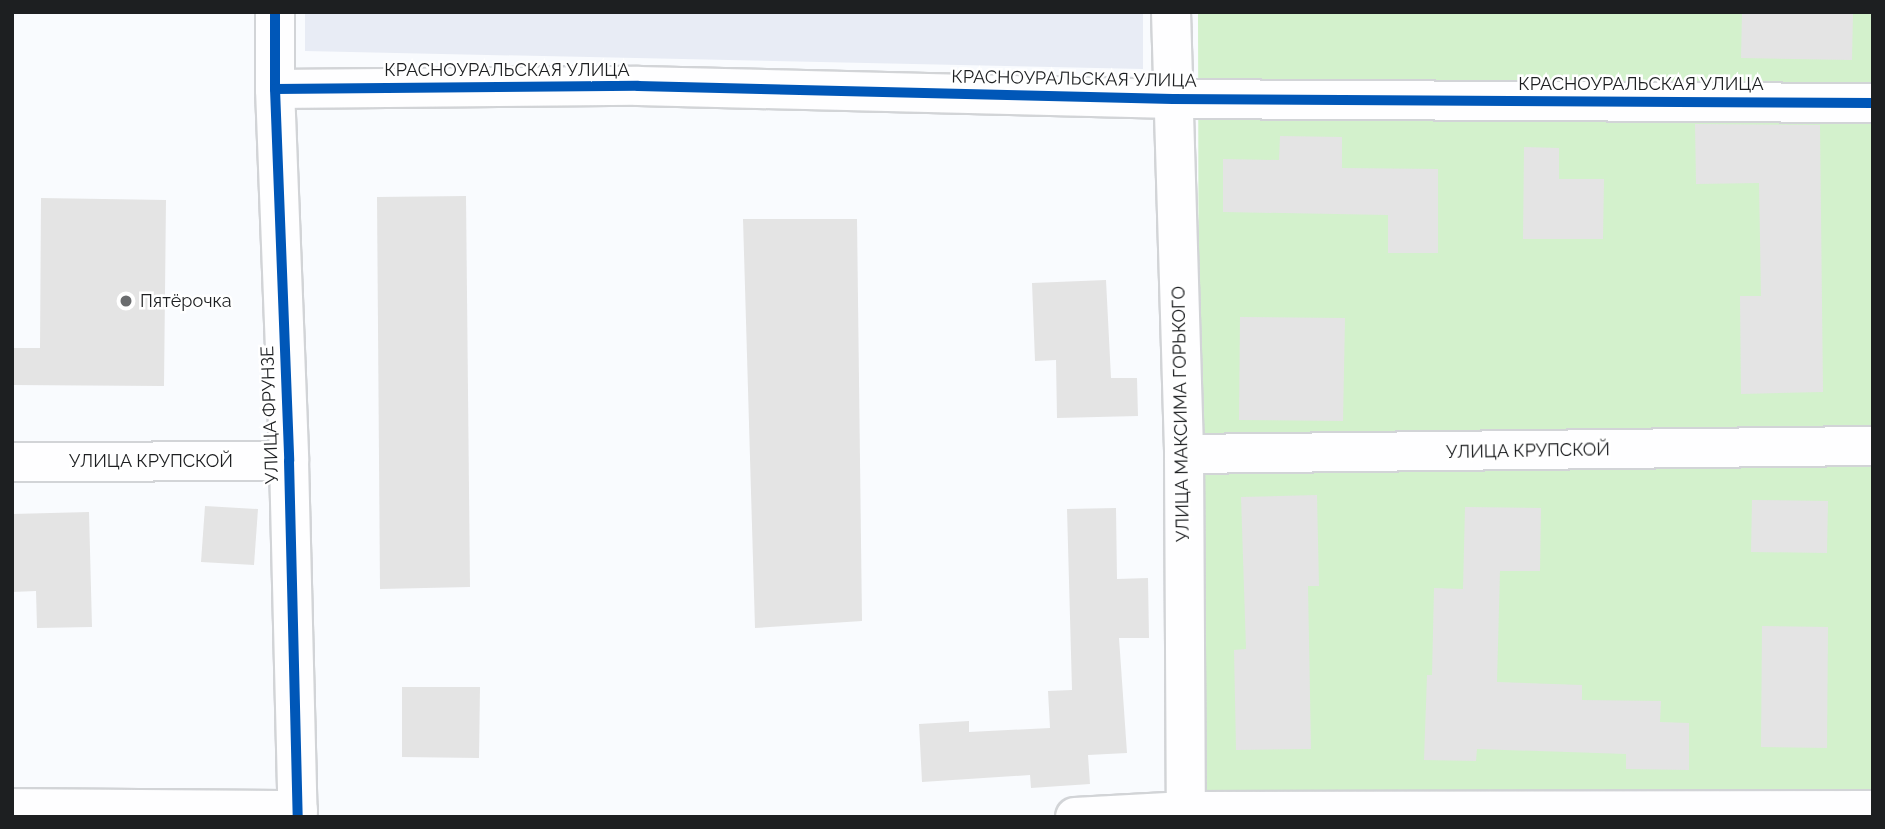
<!DOCTYPE html>
<html>
<head>
<meta charset="utf-8">
<style>
	body { margin:0 }
	#map { position:relative; width:1885px; height:829px; overflow:hidden; background:#f9fbfe; font-family:Raleway,sans-serif }
	div>[style] { position:absolute }
	[style*='--x'] { left:calc(var(--x)*1px); top:calc(var(--y)*1px); width:calc(var(--w)*1px); rotate:calc(var(--a)*1deg) }
	.built>* { inset:0; background:#e8ecf5 }
	.green>* { inset:0; background:#d3f1cc }
	.building>* { inset:0; background:#e4e4e4 }
	.roads { filter:drop-shadow(2px 0 #d2d4d7) drop-shadow(-2px 0 #d2d4d7) drop-shadow(0 2px #d2d4d7) drop-shadow(0 -2px #d2d4d7) }
	.minor>* { height:38px; margin:-19px; padding:0 19px; transform-origin:19px; border-radius:19px; background:#fefeff }
	.cycleway>* { height:10px; margin:-5px; padding:0 5px; transform-origin:5px; border-radius:5px; background:#0057b8 }
	.dots>* { width:19px; height:19px; translate:-50% -50%; box-sizing:border-box; border:4px solid #fff; border-radius:50% }
	span { translate:-50% -50%; white-space:nowrap; text-align:center; line-height:1.15; -webkit-text-stroke:5px #fff; paint-order:stroke }
	.street-label { font-size:18px; color:#1d1f21 }
	.poi-label { font-size:18px; color:#1d1f21 }
	.left { translate:0 -50%; text-align:left }
	.frame { position:absolute; inset:0; border:14px solid #1d1f21; pointer-events:none }
</style>
</head>
<body>
<div id="map">
	<div class="built">
		<div style="clip-path:polygon(305px 12px,1143px 12px,1143px 69px,305px 51px)"></div>
	</div>
	<div class="green">
		<div style="clip-path:polygon(1198px 12px,1873px 12px,1873px 817px,1193px 817px,1199px 471px)"></div>
	</div>
	<div class="building">
		<div style="clip-path:polygon(1742px 12px,1853px 12px,1852px 60px,1741px 58px)"></div>
		<div style="clip-path:polygon(1695px 124px,1820px 125px,1823px 392px,1741px 394px,1740px 296px,1761px 296px,1759px 183px,1696px 184px)"></div>
		<div style="clip-path:polygon(1280px 136px,1342px 137px,1342px 168px,1438px 169px,1438px 253px,1388px 253px,1388px 215px,1223px 212px,1223px 159px,1279px 160px)"></div>
		<div style="clip-path:polygon(1524px 147px,1559px 148px,1559px 179px,1604px 179px,1603px 239px,1523px 239px)"></div>
		<div style="clip-path:polygon(466px 196px,470px 587px,380px 589px,377px 197px)"></div>
		<div style="clip-path:polygon(41px 198px,166px 200px,164px 386px,12px 385px,12px 348px,40px 348px)"></div>
		<div style="clip-path:polygon(743px 219px,857px 219px,862px 621px,755px 628px)"></div>
		<div style="clip-path:polygon(1106px 280px,1111px 378px,1137px 378px,1138px 416px,1057px 418px,1056px 360px,1035px 361px,1032px 283px)"></div>
		<div style="clip-path:polygon(1240px 317px,1345px 318px,1343px 421px,1239px 420px)"></div>
		<div style="clip-path:polygon(1317px 495px,1319px 586px,1308px 586px,1311px 749px,1236px 750px,1234px 650px,1246px 649px,1241px 497px)"></div>
		<div style="clip-path:polygon(1752px 500px,1828px 501px,1827px 553px,1751px 552px)"></div>
		<div style="clip-path:polygon(205px 506px,258px 509px,254px 565px,201px 562px)"></div>
		<div style="clip-path:polygon(1465px 507px,1541px 508px,1540px 571px,1500px 571px,1497px 682px,1582px 685px,1582px 700px,1661px 701px,1660px 722px,1689px 723px,1689px 770px,1626px 769px,1626px 754px,1477px 749px,1476px 761px,1424px 760px,1427px 675px,1432px 675px,1434px 588px,1463px 589px)"></div>
		<div style="clip-path:polygon(1116px 508px,1117px 579px,1148px 578px,1149px 638px,1119px 638px,1127px 753px,1088px 755px,1090px 784px,1031px 788px,1030px 775px,922px 782px,919px 724px,969px 721px,969px 732px,1050px 728px,1048px 691px,1072px 690px,1067px 509px)"></div>
		<div style="clip-path:polygon(89px 512px,92px 627px,37px 628px,36px 591px,12px 592px,12px 514px)"></div>
		<div style="clip-path:polygon(1762px 626px,1828px 627px,1827px 748px,1761px 747px)"></div>
		<div style="clip-path:polygon(402px 687px,480px 687px,479px 758px,402px 757px)"></div>
	</div>
	<div class="roads">
		<div class="minor">
			<div style="--x:275;--y:12;--w:77;--a:90"></div>
			<div style="--x:275;--y:89;--w:372;--a:87.8"></div>
			<div style="--x:289;--y:461;--w:356;--a:88.6"></div>
			<div style="--x:1171;--y:12;--w:442;--a:88.3"></div>
			<div style="--x:1184;--y:454;--w:363;--a:89.7"></div>
			<div style="--x:275;--y:89;--w:363;--a:-0.5"></div>
			<div style="--x:638;--y:86;--w:535;--a:1.39"></div>
			<div style="--x:1173;--y:99;--w:700;--a:0.33"></div>
			<div style="--x:1184;--y:454;--w:689;--a:-0.67"></div>
			<div style="--x:12;--y:462;--w:277;--a:-0.2"></div>
			<div style="--x:12;--y:808;--w:286;--a:0.4"></div>
			<div style="--x:1075;--y:817;--w:111;--a:-3.1"></div>
			<div style="--x:1186;--y:811;--w:687;--a:-0.08"></div>
		</div>
	</div>
	<div class="cycleway">
		<div style="--x:275;--y:12;--w:77;--a:90"></div>
		<div style="--x:275;--y:89;--w:372;--a:87.8"></div>
		<div style="--x:289;--y:461;--w:356;--a:88.6"></div>
		<div style="--x:275;--y:89;--w:363;--a:-0.5"></div>
		<div style="--x:638;--y:86;--w:535;--a:1.39"></div>
		<div style="--x:1173;--y:99;--w:700;--a:0.33"></div>
	</div>
	<div class="dots">
		<div style="left:126px;top:301px;background:#6a6c6e"></div>
	</div>
	<div class="street-label">
		<span style="left:507px;top:70px">КРАСНОУРАЛЬСКАЯ УЛИЦА</span>
		<span style="left:1074px;top:79px;rotate:1deg">КРАСНОУРАЛЬСКАЯ УЛИЦА</span>
		<span style="left:1641px;top:84px">КРАСНОУРАЛЬСКАЯ УЛИЦА</span>
		<span style="left:1181px;top:414px;rotate:-91deg">УЛИЦА МАКСИМА ГОРЬКОГО</span>
		<span style="left:270px;top:415px;rotate:-92deg">УЛИЦА ФРУНЗЕ</span>
		<span style="left:1528px;top:451px;rotate:-1deg">УЛИЦА КРУПСКОЙ</span>
		<span style="left:151px;top:461px">УЛИЦА КРУПСКОЙ</span>
	</div>
	<div class="poi-label">
		<span class="left" style="left:140px;top:301px">Пятёрочка</span>
	</div>
	<div class="frame"></div>
</div>
</body>
</html>
